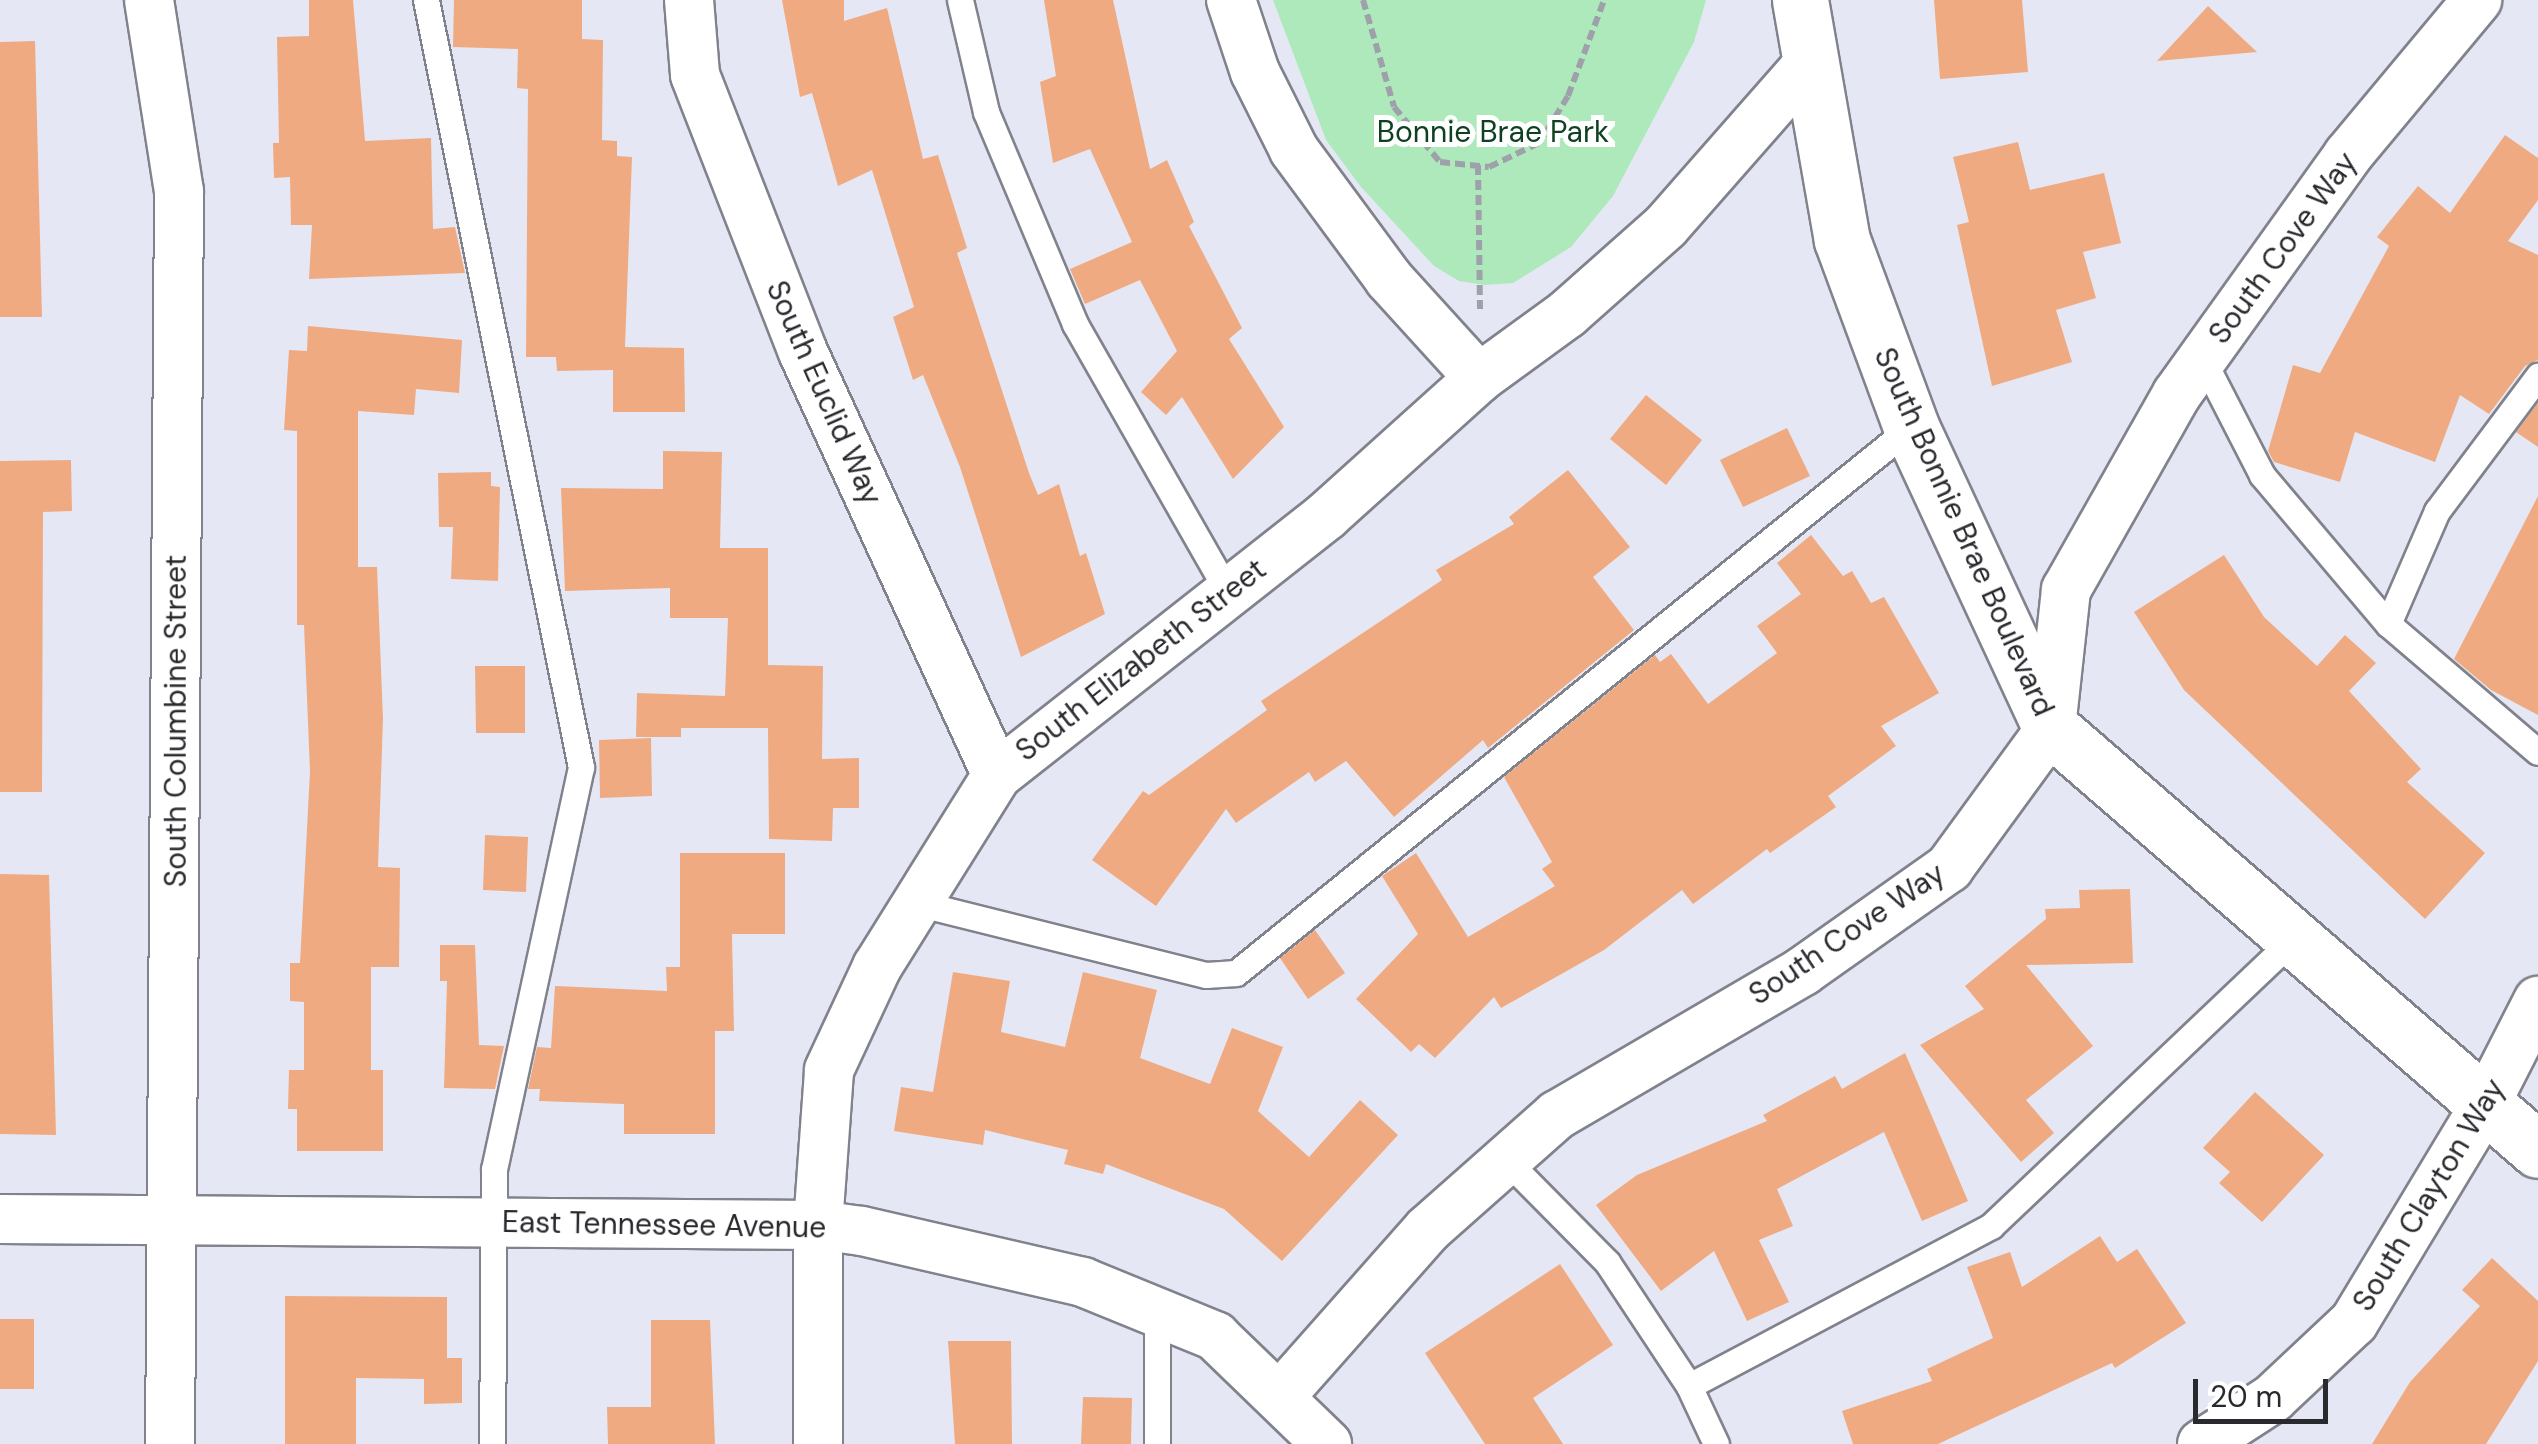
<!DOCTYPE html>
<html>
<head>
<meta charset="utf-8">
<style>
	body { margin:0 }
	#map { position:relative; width:2538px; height:1444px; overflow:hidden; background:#e5e8f4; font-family:"DM Sans",sans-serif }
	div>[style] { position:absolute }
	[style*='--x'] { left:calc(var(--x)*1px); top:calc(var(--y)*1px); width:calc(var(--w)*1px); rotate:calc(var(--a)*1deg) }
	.green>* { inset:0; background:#aee9bc }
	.building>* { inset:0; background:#efaa81 }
	.path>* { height:6px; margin-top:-3px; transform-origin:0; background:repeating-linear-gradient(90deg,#9fa1aa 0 10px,transparent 0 15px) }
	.roads { filter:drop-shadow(2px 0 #80828c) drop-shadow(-2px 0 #80828c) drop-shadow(0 2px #80828c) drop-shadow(0 -2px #80828c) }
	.service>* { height:25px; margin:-12.5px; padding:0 12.5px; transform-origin:12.5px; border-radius:12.5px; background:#fff }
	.minor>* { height:48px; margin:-24px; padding:0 24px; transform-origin:24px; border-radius:24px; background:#fff }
	.tertiary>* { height:55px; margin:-27.5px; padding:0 27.5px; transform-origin:27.5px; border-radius:27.5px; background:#fff }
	span { translate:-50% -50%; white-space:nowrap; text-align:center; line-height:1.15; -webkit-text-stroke:10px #fff; paint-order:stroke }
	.park-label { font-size:30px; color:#0e4121 }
	.street-label { font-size:30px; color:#292a2e }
	.scale { position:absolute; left:2193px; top:1379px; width:135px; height:45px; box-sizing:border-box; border:5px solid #292a2e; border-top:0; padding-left:12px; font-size:30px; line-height:35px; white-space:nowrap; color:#292a2e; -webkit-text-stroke:8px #fff; paint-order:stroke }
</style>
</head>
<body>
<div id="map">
	<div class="green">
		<div style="clip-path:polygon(1273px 0,1706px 0,1694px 42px,1613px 196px,1571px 247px,1513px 283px,1485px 285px,1459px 281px,1434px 266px,1361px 187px,1326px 140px)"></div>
	</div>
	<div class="building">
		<div style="clip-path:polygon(309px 0,353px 0,365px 141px,431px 138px,433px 229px,455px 227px,465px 273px,309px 279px,312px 225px,291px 225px,290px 177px,274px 178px,273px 143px,279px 143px,277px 37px,309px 36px)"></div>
		<div style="clip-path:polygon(454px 0,582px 0,582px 39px,603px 40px,602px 140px,617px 141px,617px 156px,632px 157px,625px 347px,684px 348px,685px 412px,613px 412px,613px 370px,557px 371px,556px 357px,526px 357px,528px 89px,517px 88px,518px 49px,453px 47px)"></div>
		<div style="clip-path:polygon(782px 0,844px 0,844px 21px,887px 8px,923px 159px,938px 155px,967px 248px,957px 253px,1029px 473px,1038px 495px,1059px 484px,1080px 556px,1086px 553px,1105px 614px,1021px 657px,960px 467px,923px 375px,913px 380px,893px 317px,914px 307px,872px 170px,838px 186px,812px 93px,800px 97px)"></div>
		<div style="clip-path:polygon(1044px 0,1113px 0,1150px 169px,1167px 160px,1194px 222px,1189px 226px,1242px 328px,1229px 339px,1284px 427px,1233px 479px,1182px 397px,1166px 415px,1141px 392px,1177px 351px,1140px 280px,1085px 304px,1070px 269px,1132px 242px,1090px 149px,1053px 163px,1040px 82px,1056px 76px)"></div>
		<div style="clip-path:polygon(1934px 0,2022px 0,2028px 72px,1940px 79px)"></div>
		<div style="clip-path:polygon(2208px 6px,2257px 52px,2157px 61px)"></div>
		<div style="clip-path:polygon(35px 41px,42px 317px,0 317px,0 42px)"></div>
		<div style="clip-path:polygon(2505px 135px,2538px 158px,2538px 200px,2508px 241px,2538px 255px,2538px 360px,2525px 366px,2489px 414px,2460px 395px,2435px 462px,2355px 432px,2340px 482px,2274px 462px,2268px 451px,2293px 365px,2320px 373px,2389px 246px,2377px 237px,2418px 186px,2450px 213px)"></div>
		<div style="clip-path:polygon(2018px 142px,2030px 190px,2104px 173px,2121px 243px,2083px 252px,2096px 298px,2056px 310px,2072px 362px,1992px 386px,1957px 225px,1969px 222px,1953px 157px)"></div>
		<div style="clip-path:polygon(308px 326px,462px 340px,459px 393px,416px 389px,414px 415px,358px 411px,358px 567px,377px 567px,383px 719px,378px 867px,400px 868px,399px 967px,371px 967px,371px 1070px,383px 1070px,383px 1151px,297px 1151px,297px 1109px,288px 1109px,289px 1070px,304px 1070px,304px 1002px,290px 1001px,290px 963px,300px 963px,310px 771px,304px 625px,297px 625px,297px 431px,284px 430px,289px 350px,307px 351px)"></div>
		<div style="clip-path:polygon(1646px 395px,1702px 440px,1666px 485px,1610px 439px)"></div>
		<div style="clip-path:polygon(2538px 403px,2538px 447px,2516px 432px)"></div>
		<div style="clip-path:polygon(1787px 428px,1810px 476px,1743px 507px,1720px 460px)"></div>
		<div style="clip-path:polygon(663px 451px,722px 452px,720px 548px,768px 548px,768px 665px,823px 666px,822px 759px,859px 758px,859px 808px,833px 808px,832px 841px,769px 839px,768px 728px,681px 728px,681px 737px,636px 737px,637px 693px,725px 696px,728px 618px,670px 618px,670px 588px,565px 591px,561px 488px,663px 489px)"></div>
		<div style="clip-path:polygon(71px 460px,72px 511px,43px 512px,42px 792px,0 792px,0 461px)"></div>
		<div style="clip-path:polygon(1568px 470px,1630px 547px,1593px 577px,1634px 630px,1488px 748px,1483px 740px,1394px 817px,1346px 761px,1315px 782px,1309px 772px,1236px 823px,1226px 809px,1156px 906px,1092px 860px,1143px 791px,1149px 795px,1267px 710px,1261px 701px,1442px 580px,1436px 570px,1514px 524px,1509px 517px)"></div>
		<div style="clip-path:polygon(491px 472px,491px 486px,500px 487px,498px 581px,451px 579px,453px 527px,439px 527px,438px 473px)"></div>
		<div style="clip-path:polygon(2538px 496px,2538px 715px,2491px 690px,2454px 659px)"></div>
		<div style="clip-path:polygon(1811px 535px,1843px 576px,1852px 571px,1871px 603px,1884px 597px,1939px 693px,1881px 726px,1896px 746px,1828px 796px,1836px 807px,1770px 853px,1767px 849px,1693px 904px,1682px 890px,1604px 950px,1501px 1008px,1494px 997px,1435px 1058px,1419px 1044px,1411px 1052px,1356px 999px,1418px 934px,1382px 876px,1416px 853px,1468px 937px,1555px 886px,1542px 869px,1552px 862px,1504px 777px,1655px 655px,1660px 662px,1671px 654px,1708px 704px,1777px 653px,1757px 626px,1801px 594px,1777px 563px)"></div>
		<div style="clip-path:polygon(2224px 555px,2264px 617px,2317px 666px,2345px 635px,2376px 663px,2349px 691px,2421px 769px,2407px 782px,2485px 853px,2425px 919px,2184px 690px,2134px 612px)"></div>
		<div style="clip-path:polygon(475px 666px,525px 666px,525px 733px,476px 733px)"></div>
		<div style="clip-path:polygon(651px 738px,652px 796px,600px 798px,599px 740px)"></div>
		<div style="clip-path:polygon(485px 835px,528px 837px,526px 892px,483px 890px)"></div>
		<div style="clip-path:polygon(680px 853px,785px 853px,785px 934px,732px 934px,734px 1031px,715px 1031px,715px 1134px,624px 1134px,624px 1104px,539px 1101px,540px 1089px,528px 1089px,537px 1047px,551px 1048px,555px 986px,667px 991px,666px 967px,680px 967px)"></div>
		<div style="clip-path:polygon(0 874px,49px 875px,56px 1135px,0 1134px)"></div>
		<div style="clip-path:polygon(2130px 889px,2133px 963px,2026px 965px,2093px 1046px,2026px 1100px,2054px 1133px,2021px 1162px,1920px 1045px,1984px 1009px,1965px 986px,2046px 919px,2045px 909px,2080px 908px,2079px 890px)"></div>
		<div style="clip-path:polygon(1315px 930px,1345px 973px,1308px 999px,1280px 958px)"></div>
		<div style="clip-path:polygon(440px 945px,475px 945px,479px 1045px,504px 1046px,495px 1089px,444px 1088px,447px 981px,440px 981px)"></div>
		<div style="clip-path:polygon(953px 972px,1010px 981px,1001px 1032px,1065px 1047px,1083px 972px,1157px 990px,1140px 1058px,1210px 1084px,1232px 1028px,1283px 1047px,1258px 1111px,1309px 1157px,1360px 1100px,1398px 1135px,1282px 1261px,1224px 1209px,1106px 1164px,1103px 1174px,1064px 1164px,1068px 1150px,985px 1130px,983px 1145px,894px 1131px,901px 1087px,933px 1092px)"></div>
		<div style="clip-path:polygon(1905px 1053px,1968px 1201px,1922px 1221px,1884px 1132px,1777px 1189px,1793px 1226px,1759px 1240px,1789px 1302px,1747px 1321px,1714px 1251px,1661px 1291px,1596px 1205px,1637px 1175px,1767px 1121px,1763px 1115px,1835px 1076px,1842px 1089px)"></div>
		<div style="clip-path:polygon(2255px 1092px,2324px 1155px,2262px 1222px,2219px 1183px,2230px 1172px,2203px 1148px)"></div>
		<div style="clip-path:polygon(2100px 1236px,2117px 1262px,2137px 1249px,2186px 1323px,2115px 1368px,2112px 1363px,1938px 1444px,1853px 1444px,1842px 1411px,1932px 1381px,1927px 1369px,1993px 1338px,1967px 1267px,2010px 1252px,2022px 1287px)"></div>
		<div style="clip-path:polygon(2492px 1258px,2538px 1301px,2538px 1361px,2486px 1444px,2372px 1444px,2410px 1382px,2480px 1306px,2462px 1290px)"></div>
		<div style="clip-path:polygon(1560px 1264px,1613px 1345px,1533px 1398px,1563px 1444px,1485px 1444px,1425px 1353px)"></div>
		<div style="clip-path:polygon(285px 1296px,447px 1297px,447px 1358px,462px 1358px,462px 1403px,424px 1404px,424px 1379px,356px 1378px,356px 1444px,285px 1444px)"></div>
		<div style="clip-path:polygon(0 1319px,34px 1319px,34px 1389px,0 1389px)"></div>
		<div style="clip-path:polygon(651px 1320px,710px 1320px,715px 1444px,608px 1444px,607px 1407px,651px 1407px)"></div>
		<div style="clip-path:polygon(948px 1341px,1011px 1341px,1012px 1444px,955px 1444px)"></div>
		<div style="clip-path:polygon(1083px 1397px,1132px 1398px,1131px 1444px,1081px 1444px)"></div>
	</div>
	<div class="path">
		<div style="--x:1363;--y:0;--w:111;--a:73.8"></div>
		<div style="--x:1394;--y:107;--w:72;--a:50.1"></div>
		<div style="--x:1440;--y:162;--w:49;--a:5.8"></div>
		<div style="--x:1489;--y:167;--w:55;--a:-25.6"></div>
		<div style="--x:1539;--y:143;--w:55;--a:-58.3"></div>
		<div style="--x:1568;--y:96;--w:103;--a:-69.4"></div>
		<div style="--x:1478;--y:165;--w:144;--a:89.2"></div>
	</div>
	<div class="roads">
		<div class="service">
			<div style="--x:426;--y:0;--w:783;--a:78.58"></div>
			<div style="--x:581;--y:767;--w:411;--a:102.2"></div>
			<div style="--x:494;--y:1169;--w:275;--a:90.4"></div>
			<div style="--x:960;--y:0;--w:115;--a:76.9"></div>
			<div style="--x:986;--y:112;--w:230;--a:67.2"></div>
			<div style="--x:1075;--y:324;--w:306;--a:60.3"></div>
			<div style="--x:2203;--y:360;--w:129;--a:62.8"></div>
			<div style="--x:2262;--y:475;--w:195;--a:49.8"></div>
			<div style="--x:2388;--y:624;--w:197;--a:40.5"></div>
			<div style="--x:2388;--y:624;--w:123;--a:-66.6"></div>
			<div style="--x:2437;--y:511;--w:169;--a:-53.2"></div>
			<div style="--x:917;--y:903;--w:298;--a:14"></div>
			<div style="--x:1206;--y:975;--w:30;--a:-4"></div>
			<div style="--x:1236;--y:973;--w:868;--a:-38.97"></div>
			<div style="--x:1506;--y:1160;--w:144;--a:45.3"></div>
			<div style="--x:1607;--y:1262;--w:149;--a:56.5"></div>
			<div style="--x:1689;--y:1386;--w:342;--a:-27.9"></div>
			<div style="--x:1991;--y:1226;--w:417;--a:-43.5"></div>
			<div style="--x:1689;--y:1386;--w:64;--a:65"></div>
			<div style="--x:1157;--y:1444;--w:132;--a:-90"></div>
		</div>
		<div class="minor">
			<div style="--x:149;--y:0;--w:193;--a:81.1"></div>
			<div style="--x:179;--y:191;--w:1253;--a:90.41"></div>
			<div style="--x:689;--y:0;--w:75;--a:85.4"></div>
			<div style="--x:695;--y:75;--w:297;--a:68.7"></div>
			<div style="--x:803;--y:352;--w:465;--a:65.4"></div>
			<div style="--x:1231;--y:0;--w:76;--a:71.6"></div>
			<div style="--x:1255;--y:72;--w:87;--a:63.4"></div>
			<div style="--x:1294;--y:150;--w:160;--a:53.6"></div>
			<div style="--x:1389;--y:279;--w:134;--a:47.7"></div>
			<div style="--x:0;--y:1219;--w:818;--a:0.42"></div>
			<div style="--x:818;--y:1225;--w:44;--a:7.8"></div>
			<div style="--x:862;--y:1231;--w:227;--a:13"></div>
			<div style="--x:1083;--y:1282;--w:143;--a:22.2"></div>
			<div style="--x:1215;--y:1336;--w:156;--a:44"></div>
			<div style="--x:1282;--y:1394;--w:220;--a:-48.5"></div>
			<div style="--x:1428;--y:1229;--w:172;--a:-41.5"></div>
			<div style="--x:1557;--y:1115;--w:285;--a:-30.3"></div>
			<div style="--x:1803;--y:971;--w:179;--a:-35.2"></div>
			<div style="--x:1949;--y:868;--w:173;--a:-53.9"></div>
			<div style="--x:2051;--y:728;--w:139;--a:-83.8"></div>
			<div style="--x:2066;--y:590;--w:225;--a:-60.5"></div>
			<div style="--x:2177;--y:394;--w:294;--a:-54.4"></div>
			<div style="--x:2348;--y:155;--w:202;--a:-50.2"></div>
			<div style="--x:818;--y:1444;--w:219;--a:-90"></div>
			<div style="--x:818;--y:1225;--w:155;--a:-85.9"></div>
			<div style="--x:829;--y:1070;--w:114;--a:-65"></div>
			<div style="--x:877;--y:967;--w:226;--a:-58"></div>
			<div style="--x:997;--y:775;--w:419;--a:-38.2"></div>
			<div style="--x:1326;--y:516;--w:206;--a:-42"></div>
			<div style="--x:1479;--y:378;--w:109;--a:-36"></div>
			<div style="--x:1567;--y:314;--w:132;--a:-41.6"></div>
			<div style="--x:1666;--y:226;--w:217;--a:-48.7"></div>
			<div style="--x:2202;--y:1444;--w:85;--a:-32.9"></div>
			<div style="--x:2273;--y:1398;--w:111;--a:-43.2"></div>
			<div style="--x:2354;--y:1322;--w:253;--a:-58.9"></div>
			<div style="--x:2485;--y:1105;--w:117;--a:-63"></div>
		</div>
		<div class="tertiary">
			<div style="--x:1800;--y:0;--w:244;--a:80.1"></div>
			<div style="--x:1842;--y:240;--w:199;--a:69.7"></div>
			<div style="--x:1911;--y:427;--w:332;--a:65.1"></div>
			<div style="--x:2051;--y:728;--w:644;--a:40.91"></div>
		</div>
	</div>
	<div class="park-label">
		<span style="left:1493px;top:132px">Bonnie Brae Park</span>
	</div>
	<div class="street-label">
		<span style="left:2283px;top:248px;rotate:-54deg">South Cove Way</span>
		<span style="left:824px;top:393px;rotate:66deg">South Euclid Way</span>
		<span style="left:1964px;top:532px;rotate:66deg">South Bonnie Brae Boulevard</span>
		<span style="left:1141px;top:660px;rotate:-38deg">South Elizabeth Street</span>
		<span style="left:176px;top:721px;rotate:-90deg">South Columbine Street</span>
		<span style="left:1847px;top:934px;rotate:-34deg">South Cove Way</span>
		<span style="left:2429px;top:1195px;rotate:-59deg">South Clayton Way</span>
		<span style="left:664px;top:1225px;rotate:1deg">East Tennessee Avenue</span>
	</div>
	<div class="scale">20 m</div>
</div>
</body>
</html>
